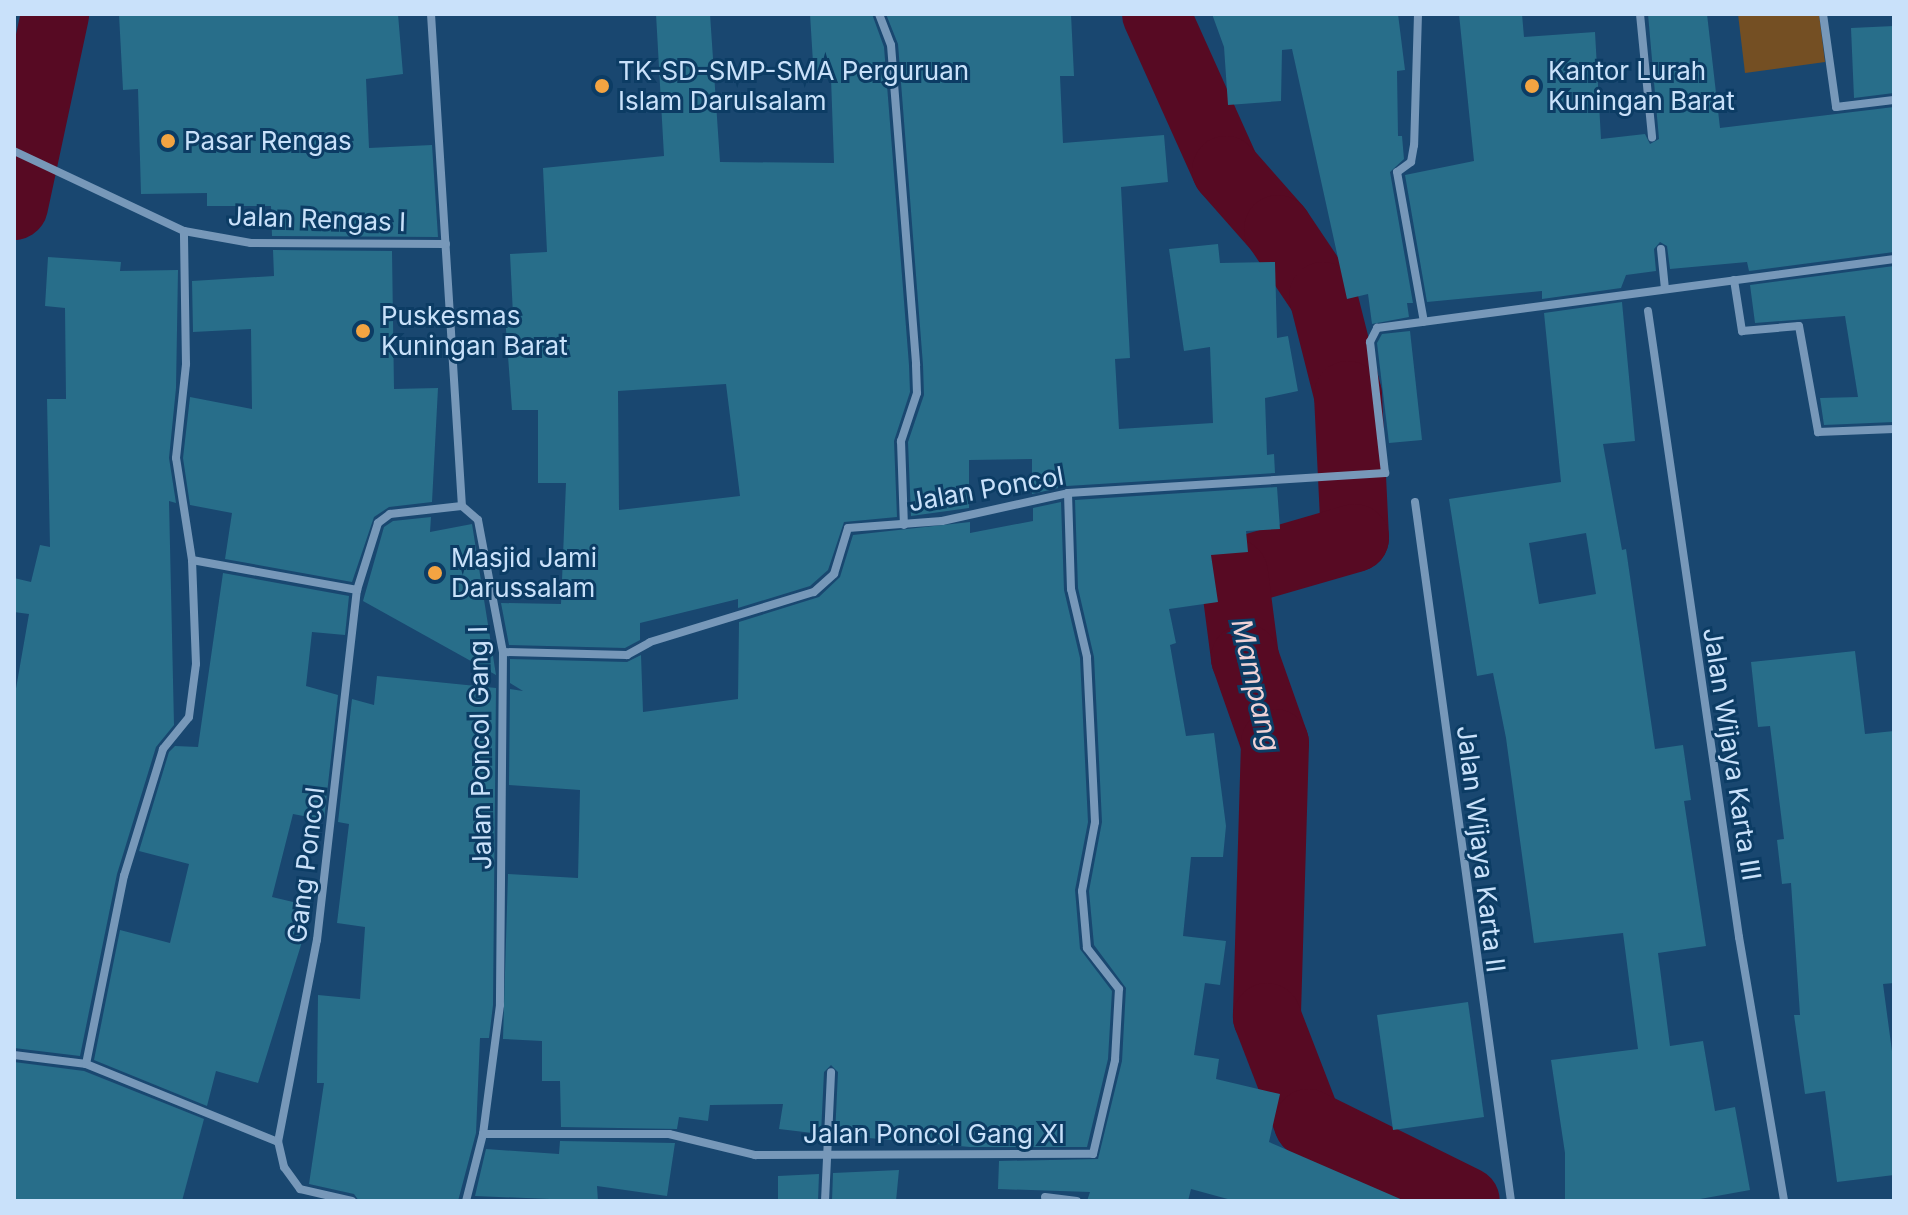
<!DOCTYPE html>
<html>
<head>
<meta charset="utf-8">
<style>
	body { margin:0 }
	#map { position:relative; width:1908px; height:1215px; overflow:hidden; background:#194770; font-family:Inter,sans-serif }
	div>[style] { position:absolute }
	[style*='--x'] { left:calc(var(--x)*1px); top:calc(var(--y)*1px); width:calc(var(--w)*1px); rotate:calc(var(--a)*1deg) }
	.green>* { inset:0; background:#744f23 }
	.river>* { height:68px; margin:-34px; padding:0 34px; transform-origin:34px; border-radius:34px; background:#570a23 }
	.building>* { inset:0; background:#286e8a }
	.minor>* { height:8px; margin:-4px; padding:0 4px; transform-origin:4px; border-radius:4px; background:#7798b9 }
	.dots>* { width:22px; height:22px; translate:-50% -50%; box-sizing:border-box; border:4px solid #0c3c64; border-radius:50% }
	span { translate:-50% -50%; white-space:nowrap; text-align:center; line-height:1.15; -webkit-text-stroke:6px #0c3c64; paint-order:stroke }
	.poi-label { font-size:26px; color:#c9e1fa }
	.left { translate:0 -50%; text-align:left }
	.street-label { font-size:26px; color:#c9e1fa }
	.water-label { font-size:28px; color:#efd2d6; font-style:italic }
	.frame { position:absolute; inset:0; border:16px solid #c9e1fa; pointer-events:none }
</style>
</head>
<body>
<div id="map">
	<div class="green">
		<div style="clip-path:polygon(1738px 14px,1819px 14px,1825px 62px,1745px 73px)"></div>
	</div>
	<div class="river">
		<div style="--x:1156;--y:14;--w:171;--a:65.8"></div>
		<div style="--x:1226;--y:170;--w:79;--a:48.6"></div>
		<div style="--x:1278;--y:229;--w:81;--a:56.1"></div>
		<div style="--x:1323;--y:296;--w:102;--a:75.8"></div>
		<div style="--x:1348;--y:395;--w:143;--a:87.2"></div>
		<div style="--x:1355;--y:538;--w:126;--a:163.9"></div>
		<div style="--x:1234;--y:573;--w:86;--a:82.6"></div>
		<div style="--x:1245;--y:658;--w:90;--a:70.6"></div>
		<div style="--x:1275;--y:743;--w:274;--a:91.7"></div>
		<div style="--x:1267;--y:1017;--w:114;--a:68.9"></div>
		<div style="--x:1308;--y:1123;--w:176;--a:26.3"></div>
		<div style="--x:14;--y:206;--w:196;--a:-77.9"></div>
	</div>
	<div class="building">
		<div style="clip-path:polygon(119px 14px,398px 14px,403px 74px,366px 79px,369px 148px,432px 145px,438px 237px,272px 236px,271px 206px,207px 206px,207px 193px,141px 194px,138px 89px,123px 90px)"></div>
		<div style="clip-path:polygon(evenodd,656px 14px,710px 14px,720px 162px,834px 163px,831px 78px,814px 79px,810px 14px,872px 14px,884px 47px,909px 365px,910px 392px,894px 441px,897px 517px,844px 522px,828px 570px,810px 586px,738px 608px,738px 599px,640px 623px,640px 640px,625px 648px,509px 645px,501px 603px,561px 604px,566px 483px,538px 483px,538px 410px,512px 410px,505px 316px,513px 315px,510px 254px,547px 252px,543px 168px,664px 156px,656px 14px,726px 384px,740px 496px,619px 510px,618px 391px,726px 384px)"></div>
		<div style="clip-path:polygon(886px 14px,1071px 14px,1074px 76px,1060px 76px,1063px 143px,1164px 135px,1168px 182px,1121px 187px,1130px 358px,1115px 359px,1119px 429px,1213px 423px,1210px 347px,1184px 351px,1169px 249px,1218px 244px,1220px 263px,1275px 262px,1277px 338px,1288px 336px,1298px 391px,1265px 398px,1267px 455px,1274px 454px,1275px 473px,1067px 486px,1032px 494px,1032px 459px,969px 460px,969px 508px,911px 516px,908px 442px,924px 395px,923px 365px,898px 44px)"></div>
		<div style="clip-path:polygon(1212px 14px,1398px 14px,1405px 70px,1397px 71px,1398px 136px,1402px 136px,1404px 159px,1390px 172px,1413px 303px,1407px 303px,1409px 317px,1372px 324px,1368px 294px,1347px 299px,1292px 49px,1282px 50px,1281px 101px,1228px 105px,1224px 47px)"></div>
		<div style="clip-path:polygon(1459px 14px,1522px 14px,1524px 37px,1595px 32px,1601px 139px,1645px 134px,1650px 144px,1659px 139px,1648px 14px,1707px 14px,1720px 128px,1894px 107px,1894px 252px,1749px 271px,1747px 262px,1670px 269px,1667px 246px,1660px 242px,1654px 249px,1656px 271px,1626px 275px,1621px 288px,1542px 299px,1542px 291px,1427px 302px,1405px 175px,1474px 161px)"></div>
		<div style="clip-path:polygon(1894px 26px,1894px 93px,1854px 98px,1851px 28px)"></div>
		<div style="clip-path:polygon(273px 250px,392px 251px,394px 389px,438px 388px,432px 502px,389px 507px,374px 517px,352px 582px,225px 559px,232px 513px,190px 505px,183px 458px,190px 397px,252px 409px,251px 329px,193px 332px,192px 281px,274px 276px)"></div>
		<div style="clip-path:polygon(48px 257px,121px 262px,120px 271px,178px 270px,176px 388px,169px 458px,176px 503px,169px 501px,174px 725px,156px 747px,117px 874px,80px 1056px,14px 1048px,14px 700px,29px 614px,14px 612px,14px 578px,31px 582px,40px 545px,50px 547px,47px 399px,66px 399px,65px 308px,45px 306px)"></div>
		<div style="clip-path:polygon(1894px 266px,1894px 422px,1824px 425px,1820px 398px,1858px 397px,1845px 316px,1755px 323px,1750px 285px)"></div>
		<div style="clip-path:polygon(evenodd,1622px 302px,1635px 441px,1603px 444px,1622px 550px,1626px 549px,1655px 749px,1683px 745px,1691px 800px,1684px 801px,1706px 946px,1658px 953px,1670px 1046px,1703px 1041px,1715px 1111px,1735px 1107px,1750px 1190px,1689px 1201px,1565px 1201px,1565px 1153px,1551px 1060px,1638px 1049px,1623px 933px,1534px 943px,1506px 738px,1493px 673px,1477px 676px,1449px 499px,1561px 482px,1544px 313px,1622px 302px,1586px 533px,1596px 594px,1539px 604px,1529px 543px,1586px 533px)"></div>
		<div style="clip-path:polygon(1410px 331px,1422px 440px,1389px 443px,1377px 343px,1382px 334px)"></div>
		<div style="clip-path:polygon(1277px 487px,1280px 529px,1246px 531px,1248px 552px,1211px 555px,1218px 602px,1169px 609px,1176px 643px,1170px 645px,1186px 736px,1214px 733px,1226px 826px,1223px 857px,1191px 857px,1183px 936px,1226px 941px,1220px 985px,1205px 983px,1194px 1055px,1219px 1059px,1216px 1079px,1280px 1094px,1269px 1142px,1405px 1201px,1235px 1201px,1191px 1189px,1188px 1201px,1087px 1201px,1090px 1192px,998px 1189px,999px 1161px,1098px 1159px,1122px 1061px,1126px 988px,1094px 945px,1089px 891px,1102px 822px,1094px 657px,1078px 588px,1075px 500px)"></div>
		<div style="clip-path:polygon(1061px 502px,1064px 590px,1080px 658px,1088px 822px,1075px 890px,1080px 949px,1112px 991px,1108px 1059px,1087px 1147px,970px 1147px,835px 1135px,838px 1072px,831px 1065px,824px 1072px,821px 1134px,779px 1129px,783px 1104px,710px 1105px,708px 1121px,679px 1117px,677px 1129px,561px 1127px,560px 1081px,542px 1081px,542px 1041px,503px 1039px,508px 874px,578px 878px,580px 790px,509px 785px,510px 689px,523px 691px,510px 683px,510px 659px,627px 662px,641px 655px,643px 712px,738px 699px,739px 622px,819px 597px,840px 577px,853px 535px,970px 522px,970px 533px,1033px 521px,1033px 508px)"></div>
		<div style="clip-path:polygon(431px 517px,430px 532px,472px 524px,496px 675px,363px 601px,384px 527px,393px 521px)"></div>
		<div style="clip-path:polygon(223px 573px,349px 596px,345px 635px,312px 632px,306px 686px,338px 695px,324px 820px,293px 814px,272px 897px,310px 906px,301px 945px,258px 1083px,216px 1071px,207px 1106px,94px 1060px,120px 930px,170px 943px,189px 864px,139px 851px,169px 752px,175px 746px,198px 747px)"></div>
		<div style="clip-path:polygon(1855px 651px,1865px 734px,1894px 731px,1894px 983px,1883px 984px,1894px 1066px,1894px 1175px,1837px 1182px,1825px 1091px,1805px 1094px,1794px 1015px,1800px 1015px,1791px 883px,1782px 884px,1777px 840px,1784px 839px,1770px 726px,1758px 727px,1751px 662px)"></div>
		<div style="clip-path:polygon(377px 676px,496px 688px,493px 1005px,489px 1038px,480px 1038px,476px 1133px,458px 1201px,359px 1201px,354px 1194px,309px 1184px,324px 1083px,317px 1083px,318px 995px,360px 999px,365px 927px,337px 923px,349px 824px,338px 822px,352px 699px,374px 705px)"></div>
		<div style="clip-path:polygon(1468px 1002px,1484px 1117px,1393px 1130px,1377px 1015px)"></div>
		<div style="clip-path:polygon(14px 1062px,84px 1071px,204px 1119px,182px 1201px,14px 1201px)"></div>
		<div style="clip-path:polygon(560px 1141px,675px 1143px,667px 1196px,597px 1186px,598px 1201px,475px 1196px,486px 1149px,559px 1154px)"></div>
		<div style="clip-path:polygon(899px 1170px,896px 1201px,832px 1201px,833px 1173px)"></div>
		<div style="clip-path:polygon(819px 1174px,818px 1201px,778px 1201px,778px 1176px)"></div>
	</div>
	<div class="minor">
		<div style="--x:431;--y:14;--w:493;--a:86.4"></div>
		<div style="--x:462;--y:506;--w:21;--a:41"></div>
		<div style="--x:478;--y:520;--w:134;--a:79.3"></div>
		<div style="--x:503;--y:652;--w:353;--a:90.5"></div>
		<div style="--x:500;--y:1005;--w:130;--a:97.5"></div>
		<div style="--x:483;--y:1134;--w:69;--a:104.2"></div>
		<div style="--x:879;--y:14;--w:33;--a:69"></div>
		<div style="--x:891;--y:45;--w:321;--a:85.5"></div>
		<div style="--x:916;--y:365;--w:28;--a:88"></div>
		<div style="--x:917;--y:393;--w:51;--a:108.4"></div>
		<div style="--x:901;--y:441;--w:84;--a:88"></div>
		<div style="--x:1418;--y:14;--w:131;--a:91.7"></div>
		<div style="--x:1414;--y:145;--w:17;--a:100"></div>
		<div style="--x:1411;--y:162;--w:17;--a:144"></div>
		<div style="--x:1397;--y:172;--w:152;--a:79.8"></div>
		<div style="--x:1640;--y:14;--w:124;--a:84.4"></div>
		<div style="--x:1823;--y:14;--w:94;--a:82"></div>
		<div style="--x:1836;--y:107;--w:58;--a:-6.9"></div>
		<div style="--x:14;--y:151;--w:188;--a:25.2"></div>
		<div style="--x:184;--y:231;--w:68;--a:10.2"></div>
		<div style="--x:251;--y:243;--w:195;--a:0.3"></div>
		<div style="--x:1661;--y:249;--w:40;--a:84.3"></div>
		<div style="--x:1734;--y:280;--w:52;--a:81.1"></div>
		<div style="--x:1742;--y:331;--w:57;--a:-5"></div>
		<div style="--x:1799;--y:326;--w:108;--a:79.8"></div>
		<div style="--x:1818;--y:432;--w:76;--a:-2.3"></div>
		<div style="--x:1648;--y:311;--w:633;--a:81.73"></div>
		<div style="--x:1739;--y:937;--w:268;--a:80.3"></div>
		<div style="--x:1415;--y:502;--w:706;--a:82.18"></div>
		<div style="--x:192;--y:560;--w:168;--a:10.3"></div>
		<div style="--x:503;--y:652;--w:124;--a:1.4"></div>
		<div style="--x:627;--y:655;--w:26;--a:-29"></div>
		<div style="--x:650;--y:642;--w:171;--a:-17"></div>
		<div style="--x:814;--y:592;--w:27;--a:-42"></div>
		<div style="--x:834;--y:574;--w:48;--a:-73.1"></div>
		<div style="--x:848;--y:528;--w:94;--a:-4.3"></div>
		<div style="--x:942;--y:521;--w:129;--a:-12.5"></div>
		<div style="--x:1068;--y:493;--w:318;--a:-3.6"></div>
		<div style="--x:1385;--y:473;--w:132;--a:-96.5"></div>
		<div style="--x:1370;--y:342;--w:16;--a:-63"></div>
		<div style="--x:1377;--y:328;--w:522;--a:-7.6"></div>
		<div style="--x:14;--y:1055;--w:73;--a:7.1"></div>
		<div style="--x:86;--y:1064;--w:207;--a:22.1"></div>
		<div style="--x:86;--y:1064;--w:192;--a:-78.6"></div>
		<div style="--x:124;--y:876;--w:133;--a:-72.9"></div>
		<div style="--x:163;--y:749;--w:41;--a:-50.9"></div>
		<div style="--x:189;--y:717;--w:53;--a:-82.5"></div>
		<div style="--x:196;--y:664;--w:104;--a:-92.2"></div>
		<div style="--x:192;--y:560;--w:103;--a:-98.9"></div>
		<div style="--x:176;--y:458;--w:95;--a:-83.9"></div>
		<div style="--x:186;--y:364;--w:133;--a:-90.9"></div>
		<div style="--x:483;--y:1134;--w:186;--a:0"></div>
		<div style="--x:669;--y:1134;--w:89;--a:13.7"></div>
		<div style="--x:755;--y:1155;--w:338;--a:-0.2"></div>
		<div style="--x:1093;--y:1154;--w:97;--a:-76.8"></div>
		<div style="--x:1115;--y:1060;--w:71;--a:-86.8"></div>
		<div style="--x:1119;--y:989;--w:52;--a:-128"></div>
		<div style="--x:1087;--y:948;--w:57;--a:-95"></div>
		<div style="--x:1082;--y:891;--w:70;--a:-79.3"></div>
		<div style="--x:1095;--y:822;--w:165;--a:-92.8"></div>
		<div style="--x:1087;--y:657;--w:70;--a:-103.2"></div>
		<div style="--x:1071;--y:589;--w:96;--a:-91.8"></div>
		<div style="--x:1045;--y:1197;--w:32;--a:7"></div>
		<div style="--x:352;--y:1201;--w:53;--a:-167"></div>
		<div style="--x:300;--y:1189;--w:27;--a:-126"></div>
		<div style="--x:284;--y:1167;--w:26;--a:-103"></div>
		<div style="--x:278;--y:1142;--w:206;--a:-79.1"></div>
		<div style="--x:317;--y:940;--w:352;--a:-83.5"></div>
		<div style="--x:357;--y:590;--w:70;--a:-72.6"></div>
		<div style="--x:378;--y:523;--w:15;--a:-37"></div>
		<div style="--x:390;--y:514;--w:72;--a:-6.3"></div>
		<div style="--x:825;--y:1201;--w:129;--a:-87.3"></div>
	</div>
	<div class="dots">
		<div style="left:602px;top:86px;background:#f3a442"></div>
		<div style="left:1532px;top:86px;background:#f3a442"></div>
		<div style="left:168px;top:141px;background:#f3a442"></div>
		<div style="left:363px;top:331px;background:#f3a442"></div>
		<div style="left:435px;top:573px;background:#f3a442"></div>
	</div>
	<div class="poi-label">
		<span class="left" style="left:618px;top:86px">TK-SD-SMP-SMA Perguruan<br>Islam Darulsalam</span>
		<span class="left" style="left:1548px;top:86px">Kantor Lurah<br>Kuningan Barat</span>
		<span class="left" style="left:184px;top:141px">Pasar Rengas</span>
		<span class="left" style="left:381px;top:331px">Puskesmas<br>Kuningan Barat</span>
		<span class="left" style="left:451px;top:573px">Masjid Jami<br>Darussalam</span>
	</div>
	<div class="street-label">
		<span style="left:317px;top:219px;rotate:2deg">Jalan Rengas I</span>
		<span style="left:986px;top:489px;rotate:-10deg">Jalan Poncol</span>
		<span style="left:480px;top:748px;rotate:-91deg">Jalan Poncol Gang I</span>
		<span style="left:1732px;top:754px;rotate:81deg">Jalan Wijaya Karta III</span>
		<span style="left:1481px;top:849px;rotate:83deg">Jalan Wijaya Karta II</span>
		<span style="left:306px;top:865px;rotate:-83deg">Gang Poncol</span>
		<span style="left:934px;top:1134px">Jalan Poncol Gang XI</span>
	</div>
	<div class="water-label">
		<span style="left:1256px;top:685px;rotate:77deg">Mampang</span>
	</div>
	<div class="frame"></div>
</div>
</body>
</html>
